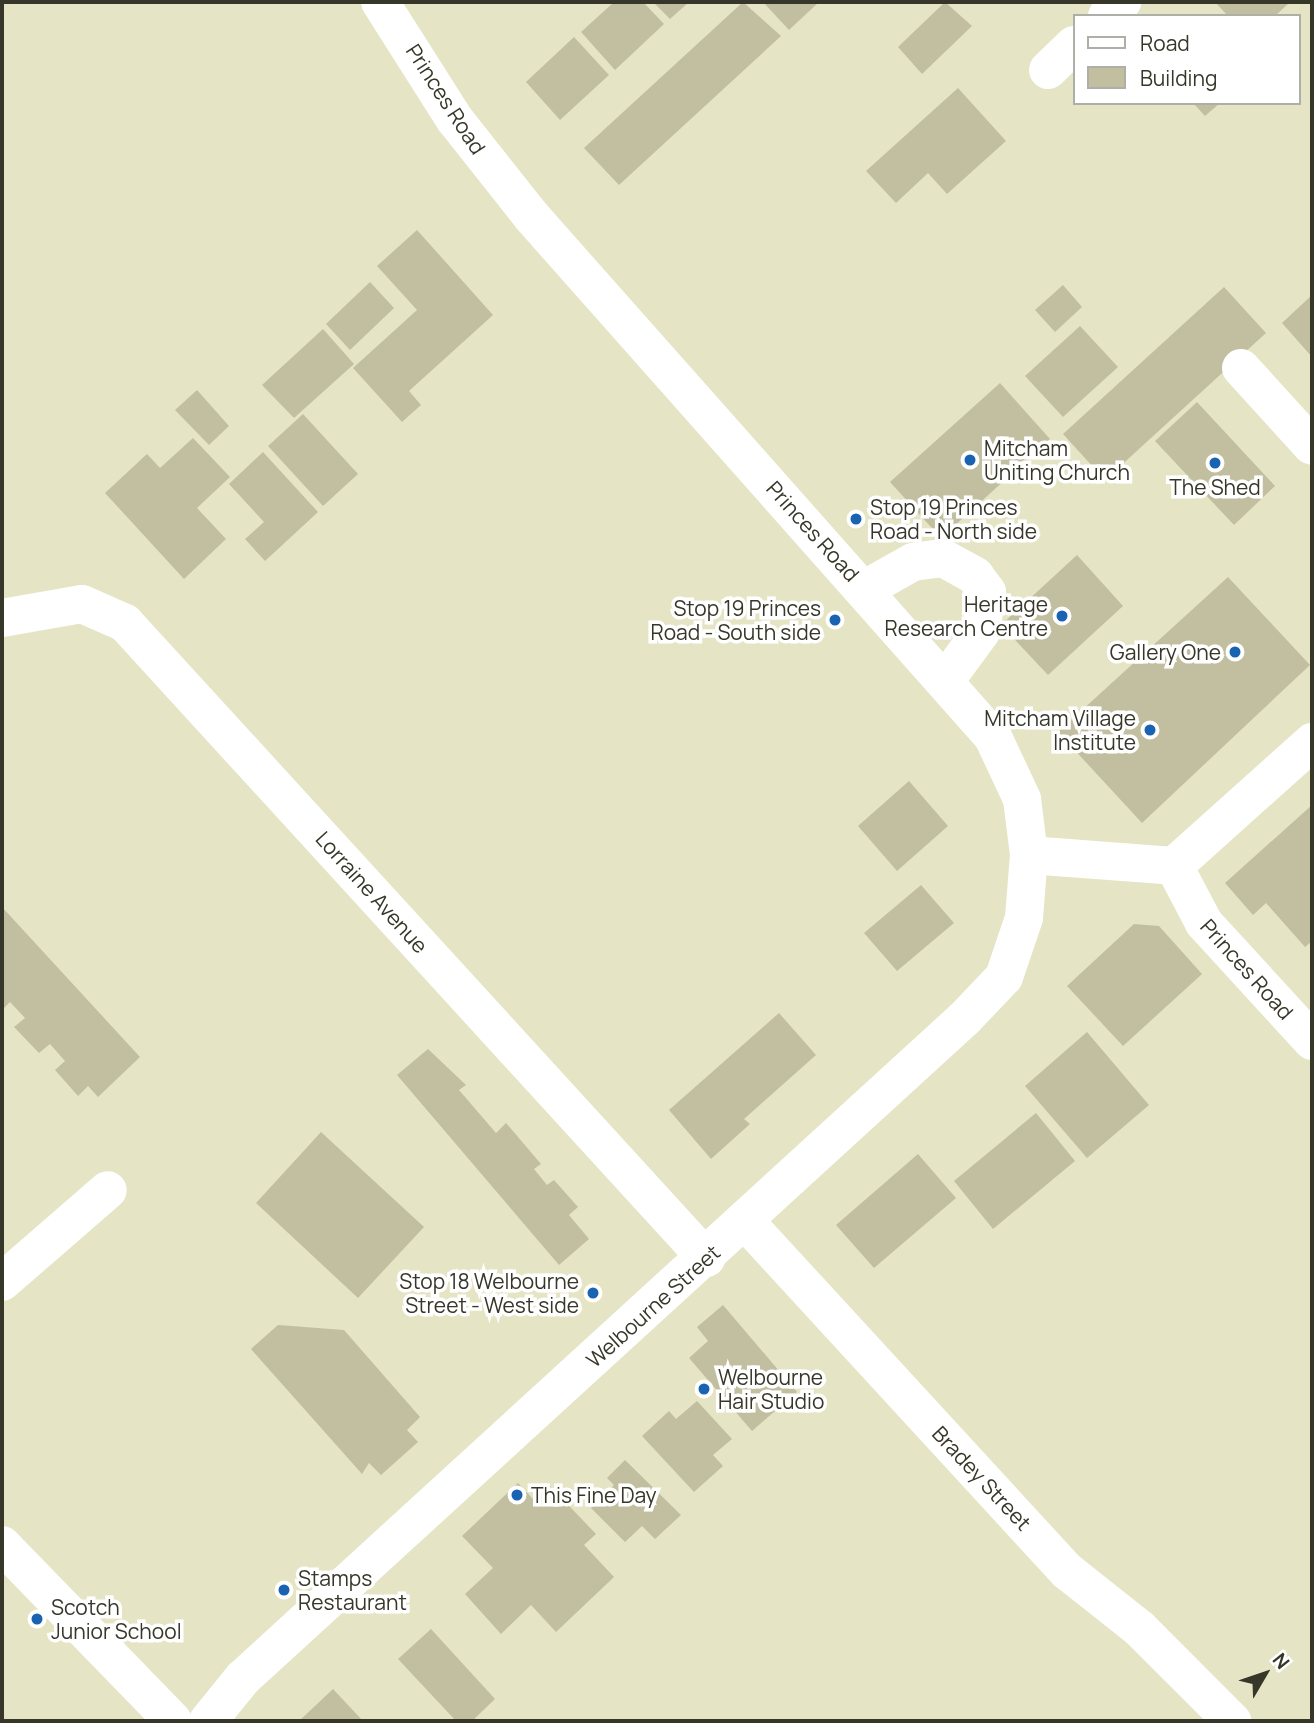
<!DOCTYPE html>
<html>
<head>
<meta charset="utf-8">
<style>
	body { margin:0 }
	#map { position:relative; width:1314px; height:1723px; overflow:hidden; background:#e5e4c4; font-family:Manrope,sans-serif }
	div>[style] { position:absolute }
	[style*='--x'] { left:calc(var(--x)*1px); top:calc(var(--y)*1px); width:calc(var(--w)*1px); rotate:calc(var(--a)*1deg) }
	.building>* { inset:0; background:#c1bfa0 }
	.minor>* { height:38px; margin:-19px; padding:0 19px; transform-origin:19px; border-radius:19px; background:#fff }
	.dots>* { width:19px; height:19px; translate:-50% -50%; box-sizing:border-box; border:4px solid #fff; border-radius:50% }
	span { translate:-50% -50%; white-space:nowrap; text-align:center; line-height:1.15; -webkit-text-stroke:7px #fff; paint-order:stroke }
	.street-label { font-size:21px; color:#363629 }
	.poi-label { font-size:21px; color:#363629 }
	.left { translate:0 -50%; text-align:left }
	.right { translate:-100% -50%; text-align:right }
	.frame { position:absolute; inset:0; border:4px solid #363629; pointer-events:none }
	.legend { position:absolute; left:1073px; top:14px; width:228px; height:91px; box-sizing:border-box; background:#fff; border:2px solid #afafa9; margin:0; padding:9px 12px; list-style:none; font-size:21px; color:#363629 }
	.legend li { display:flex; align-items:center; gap:14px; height:35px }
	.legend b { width:35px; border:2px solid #afafa9 }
	.north { position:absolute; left:1230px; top:1639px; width:70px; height:70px; -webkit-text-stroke:5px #fff; paint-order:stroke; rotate:51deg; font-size:19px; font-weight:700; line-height:28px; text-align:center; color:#363629 }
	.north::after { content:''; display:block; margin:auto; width:24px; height:32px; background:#363629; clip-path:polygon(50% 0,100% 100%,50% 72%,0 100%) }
</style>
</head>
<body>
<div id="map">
	<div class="building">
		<div style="clip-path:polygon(614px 2px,643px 2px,664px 24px,615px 70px,581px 32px)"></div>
		<div style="clip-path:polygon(653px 2px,689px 2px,670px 19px)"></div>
		<div style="clip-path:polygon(743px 2px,781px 36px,619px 185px,584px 148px)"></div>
		<div style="clip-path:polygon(763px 2px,819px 2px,789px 30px)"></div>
		<div style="clip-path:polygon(945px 2px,972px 26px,922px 74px,898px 47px)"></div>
		<div style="clip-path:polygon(1215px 2px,1290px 2px,1275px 16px,1228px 16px)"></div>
		<div style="clip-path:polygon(574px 37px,609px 75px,560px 120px,526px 82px)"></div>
		<div style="clip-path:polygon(958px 88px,1006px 141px,947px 194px,928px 173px,896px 203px,866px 171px)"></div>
		<div style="clip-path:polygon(1193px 103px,1220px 103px,1205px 116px)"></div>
		<div style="clip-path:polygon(417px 230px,493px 315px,409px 391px,421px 405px,402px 422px,353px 368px,417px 310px,377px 266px)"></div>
		<div style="clip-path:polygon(370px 282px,394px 308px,350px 350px,326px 324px)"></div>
		<div style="clip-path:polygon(1063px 285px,1082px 307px,1055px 332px,1035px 310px)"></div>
		<div style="clip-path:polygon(1224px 287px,1266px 333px,1105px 480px,1063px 434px)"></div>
		<div style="clip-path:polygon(1312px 295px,1312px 357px,1282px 323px)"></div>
		<div style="clip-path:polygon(1080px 326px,1118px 367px,1063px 417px,1025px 376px)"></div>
		<div style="clip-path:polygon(323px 329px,354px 364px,294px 418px,262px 385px)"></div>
		<div style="clip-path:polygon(1000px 383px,1050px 439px,941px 538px,890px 482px)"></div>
		<div style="clip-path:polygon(197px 390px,229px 426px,209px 445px,175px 410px)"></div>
		<div style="clip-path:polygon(1197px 402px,1275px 486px,1234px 525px,1155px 441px)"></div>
		<div style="clip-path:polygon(303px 414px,358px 474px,323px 506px,268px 446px)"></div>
		<div style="clip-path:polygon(193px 438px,230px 477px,197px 508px,226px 539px,184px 579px,105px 493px,147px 454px,160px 468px)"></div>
		<div style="clip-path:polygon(263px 452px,318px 512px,265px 561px,245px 539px,264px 522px,229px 484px)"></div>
		<div style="clip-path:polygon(1077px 555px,1123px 606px,1048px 675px,1001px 625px)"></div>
		<div style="clip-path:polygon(1228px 577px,1310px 665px,1142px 823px,1058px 732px)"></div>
		<div style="clip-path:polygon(909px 781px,948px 826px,897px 871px,858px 826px)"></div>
		<div style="clip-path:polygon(1312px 805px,1312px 941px,1305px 947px,1266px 903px,1253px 915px,1225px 883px)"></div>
		<div style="clip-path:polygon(921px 885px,954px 923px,897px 971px,864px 933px)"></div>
		<div style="clip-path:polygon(2px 907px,140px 1057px,98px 1097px,88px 1086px,78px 1096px,55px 1070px,65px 1061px,50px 1044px,39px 1053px,14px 1027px,25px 1018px,10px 1002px,2px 1010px)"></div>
		<div style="clip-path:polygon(1134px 924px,1159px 926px,1202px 974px,1123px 1046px,1067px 986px)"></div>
		<div style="clip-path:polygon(779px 1013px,816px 1055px,744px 1119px,750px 1124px,711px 1159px,669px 1110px)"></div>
		<div style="clip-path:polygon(1087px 1032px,1149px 1105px,1087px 1158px,1025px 1086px)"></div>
		<div style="clip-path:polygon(428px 1049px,466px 1085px,459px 1090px,496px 1133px,506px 1123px,541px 1164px,534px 1169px,547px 1185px,554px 1180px,578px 1207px,569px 1215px,589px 1239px,559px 1265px,397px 1075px)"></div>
		<div style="clip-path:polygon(1036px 1113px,1075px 1161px,993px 1229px,954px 1181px)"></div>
		<div style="clip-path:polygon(321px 1132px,424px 1227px,358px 1298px,256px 1203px)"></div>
		<div style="clip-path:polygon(918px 1154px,956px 1198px,874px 1268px,836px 1225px)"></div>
		<div style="clip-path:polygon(723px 1305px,797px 1392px,752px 1431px,689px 1358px,708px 1341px,697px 1327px)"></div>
		<div style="clip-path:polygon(278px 1325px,344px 1330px,420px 1417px,407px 1430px,418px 1442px,381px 1475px,369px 1463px,362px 1474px,251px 1349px)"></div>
		<div style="clip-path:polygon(697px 1401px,732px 1439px,713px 1455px,723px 1466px,694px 1492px,642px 1436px,669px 1411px,676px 1419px)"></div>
		<div style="clip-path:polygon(625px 1460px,681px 1515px,655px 1539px,642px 1526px,625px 1542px,591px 1508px,614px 1485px,607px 1478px)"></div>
		<div style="clip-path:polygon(518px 1483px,534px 1500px,550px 1486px,596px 1534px,584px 1545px,614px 1577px,556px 1632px,531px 1605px,501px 1634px,465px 1594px,493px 1568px,462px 1536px)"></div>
		<div style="clip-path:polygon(431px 1629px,495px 1699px,472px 1721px,456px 1721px,398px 1659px)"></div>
		<div style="clip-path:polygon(333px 1689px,363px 1721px,299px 1721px)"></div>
	</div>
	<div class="minor">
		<div style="--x:1107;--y:16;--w:21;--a:-43"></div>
		<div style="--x:1048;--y:70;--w:36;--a:-44"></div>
		<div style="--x:1241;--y:368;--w:105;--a:47.7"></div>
		<div style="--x:865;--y:589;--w:55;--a:-29.4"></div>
		<div style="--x:913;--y:562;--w:30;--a:-8"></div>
		<div style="--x:943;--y:558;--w:37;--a:29"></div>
		<div style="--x:975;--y:576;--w:20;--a:53"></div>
		<div style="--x:987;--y:592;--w:40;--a:98.5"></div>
		<div style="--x:981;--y:632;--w:61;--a:126.3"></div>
		<div style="--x:2;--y:618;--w:81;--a:-9.9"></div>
		<div style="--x:82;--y:604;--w:47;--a:23.8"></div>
		<div style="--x:125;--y:623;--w:861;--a:47.54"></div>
		<div style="--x:1029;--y:855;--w:145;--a:4.3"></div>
		<div style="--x:1174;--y:866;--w:64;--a:62.2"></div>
		<div style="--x:1204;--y:923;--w:160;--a:47.5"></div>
		<div style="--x:1174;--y:866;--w:186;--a:-41.9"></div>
		<div style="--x:745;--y:1221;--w:476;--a:47.4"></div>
		<div style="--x:1067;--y:1571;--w:92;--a:38.4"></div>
		<div style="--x:1139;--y:1628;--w:132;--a:45"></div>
		<div style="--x:2;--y:1282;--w:140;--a:-41"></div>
		<div style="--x:2;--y:1545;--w:245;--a:45.8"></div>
		<div style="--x:208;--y:1721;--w:55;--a:-50.9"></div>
		<div style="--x:243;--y:1678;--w:977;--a:-42.43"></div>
		<div style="--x:964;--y:1019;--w:58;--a:-46.4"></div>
		<div style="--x:1004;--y:977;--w:62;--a:-71.3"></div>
		<div style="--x:1024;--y:918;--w:63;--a:-85.5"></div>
		<div style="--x:1029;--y:855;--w:56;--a:-97.1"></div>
		<div style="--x:1022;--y:799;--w:68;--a:-115.1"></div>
		<div style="--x:993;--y:737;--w:695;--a:-131.56"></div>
		<div style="--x:532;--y:217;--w:124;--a:-128.4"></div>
		<div style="--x:455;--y:120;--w:140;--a:-122.4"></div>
	</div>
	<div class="dots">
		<div style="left:970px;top:460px;background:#1a63b3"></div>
		<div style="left:1215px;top:463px;background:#1a63b3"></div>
		<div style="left:856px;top:519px;background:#1a63b3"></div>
		<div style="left:1062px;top:616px;background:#1a63b3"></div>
		<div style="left:835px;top:620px;background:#1a63b3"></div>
		<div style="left:1235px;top:652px;background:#1a63b3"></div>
		<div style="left:1150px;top:730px;background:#1a63b3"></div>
		<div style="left:593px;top:1293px;background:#1a63b3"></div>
		<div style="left:704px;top:1389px;background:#1a63b3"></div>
		<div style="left:517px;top:1495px;background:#1a63b3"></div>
		<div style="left:284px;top:1590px;background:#1a63b3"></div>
		<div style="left:37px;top:1619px;background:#1a63b3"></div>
	</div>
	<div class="street-label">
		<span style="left:446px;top:99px;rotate:57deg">Princes Road</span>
		<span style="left:813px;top:531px;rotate:48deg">Princes Road</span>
		<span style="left:372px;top:892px;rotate:48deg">Lorraine Avenue</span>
		<span style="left:1247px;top:969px;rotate:48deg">Princes Road</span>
		<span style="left:653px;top:1306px;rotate:-42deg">Welbourne Street</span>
		<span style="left:982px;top:1478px;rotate:47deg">Bradey Street</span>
	</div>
	<div class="poi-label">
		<span class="left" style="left:984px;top:460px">Mitcham<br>Uniting Church</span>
		<span style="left:1215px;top:487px">The Shed</span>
		<span class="left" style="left:870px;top:519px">Stop 19 Princes<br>Road - North side</span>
		<span class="right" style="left:1048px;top:616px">Heritage<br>Research Centre</span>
		<span class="right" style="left:821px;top:620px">Stop 19 Princes<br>Road - South side</span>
		<span class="right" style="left:1221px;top:652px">Gallery One</span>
		<span class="right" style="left:1136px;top:730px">Mitcham Village<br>Institute</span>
		<span class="right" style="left:579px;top:1293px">Stop 18 Welbourne<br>Street - West side</span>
		<span class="left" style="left:718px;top:1389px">Welbourne<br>Hair Studio</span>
		<span class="left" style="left:531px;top:1495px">This Fine Day</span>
		<span class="left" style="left:298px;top:1590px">Stamps<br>Restaurant</span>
		<span class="left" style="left:51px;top:1619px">Scotch<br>Junior School</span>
	</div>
	<div class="frame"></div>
	<ul class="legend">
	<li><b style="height:9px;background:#fff"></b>Road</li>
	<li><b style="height:19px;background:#c1bfa0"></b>Building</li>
	</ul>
	<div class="north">N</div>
</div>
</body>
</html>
